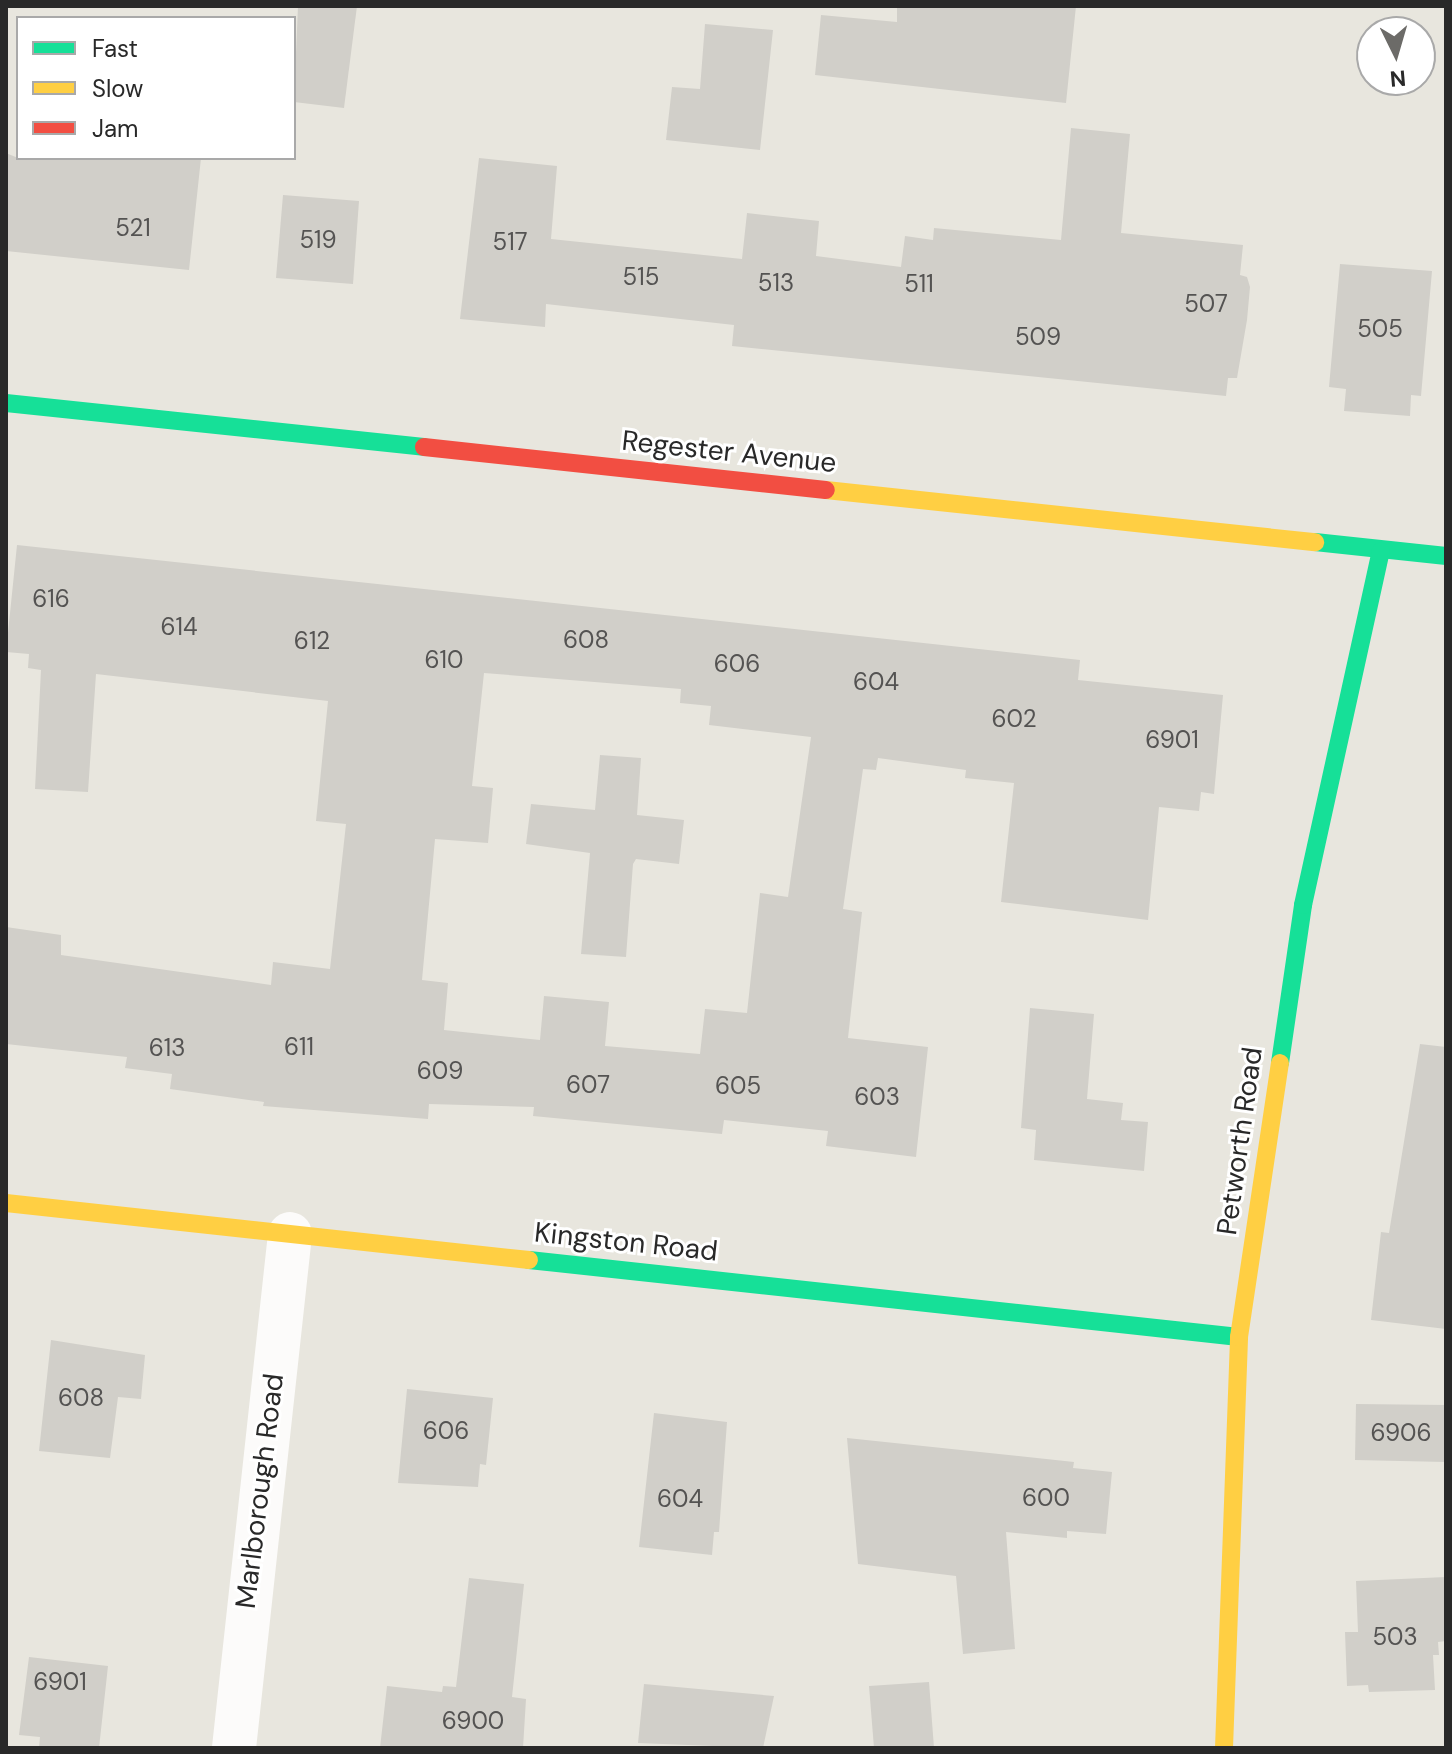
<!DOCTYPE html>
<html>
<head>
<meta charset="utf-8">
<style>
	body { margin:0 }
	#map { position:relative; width:1452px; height:1754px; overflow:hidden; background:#e8e6de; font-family:"DM Sans",sans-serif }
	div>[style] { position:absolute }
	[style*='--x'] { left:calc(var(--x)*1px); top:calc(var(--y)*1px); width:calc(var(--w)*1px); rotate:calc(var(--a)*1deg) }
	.building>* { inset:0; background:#d1cfc9 }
	.street>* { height:44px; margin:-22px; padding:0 22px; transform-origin:22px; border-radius:22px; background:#fcfbfa }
	.fast>* { height:18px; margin:-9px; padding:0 9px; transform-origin:9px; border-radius:9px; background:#16e098 }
	.slow>* { height:18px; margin:-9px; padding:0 9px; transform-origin:9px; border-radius:9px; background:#ffcf43 }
	.jam>* { height:18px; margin:-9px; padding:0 9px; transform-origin:9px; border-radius:9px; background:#f24e42 }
	span { translate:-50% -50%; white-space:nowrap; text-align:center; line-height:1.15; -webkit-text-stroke:6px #fff; paint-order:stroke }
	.number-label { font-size:24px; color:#545352 }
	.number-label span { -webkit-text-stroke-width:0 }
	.street-label { font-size:28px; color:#292929 }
	.frame { position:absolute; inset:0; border:8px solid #292929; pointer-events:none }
	.legend { position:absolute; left:16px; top:16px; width:280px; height:144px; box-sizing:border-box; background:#fff; border:2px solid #a9a9a9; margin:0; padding:10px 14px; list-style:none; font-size:24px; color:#292929 }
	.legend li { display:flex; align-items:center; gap:16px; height:40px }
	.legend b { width:40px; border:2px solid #a9a9a9 }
	.north { position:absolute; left:1356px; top:16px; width:80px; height:80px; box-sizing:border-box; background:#fff; border:2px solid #a9a9a9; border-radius:50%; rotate:175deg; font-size:22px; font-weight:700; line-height:32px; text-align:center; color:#292929 }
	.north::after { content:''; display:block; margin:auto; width:28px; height:36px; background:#6c6b68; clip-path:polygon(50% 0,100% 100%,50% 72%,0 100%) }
</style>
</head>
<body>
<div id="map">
	<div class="building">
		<div style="clip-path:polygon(298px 6px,357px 6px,344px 108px,294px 102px)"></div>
		<div style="clip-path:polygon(897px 6px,1076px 6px,1066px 103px,815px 75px,821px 15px,897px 22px)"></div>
		<div style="clip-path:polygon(705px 24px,773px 30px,760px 150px,666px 140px,672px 87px,700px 89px)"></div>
		<div style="clip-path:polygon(1071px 128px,1130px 134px,1121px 233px,1243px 245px,1240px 275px,1247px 277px,1250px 287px,1247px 320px,1237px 378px,1228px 378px,1226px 396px,732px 346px,734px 325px,546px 304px,545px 327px,460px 319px,479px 158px,557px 166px,551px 239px,742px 259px,747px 213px,819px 221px,816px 256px,901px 267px,905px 236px,933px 240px,934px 228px,1061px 240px)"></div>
		<div style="clip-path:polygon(6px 153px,18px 158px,201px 158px,189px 270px,6px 251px)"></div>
		<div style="clip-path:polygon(283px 195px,359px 201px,353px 284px,276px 278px)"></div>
		<div style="clip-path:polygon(1340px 264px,1432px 271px,1421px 396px,1411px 395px,1410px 416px,1344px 411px,1346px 389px,1329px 387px)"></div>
		<div style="clip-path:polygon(evenodd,17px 545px,1080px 660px,1078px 680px,1223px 695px,1214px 794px,1201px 792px,1199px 811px,1159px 807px,1148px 920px,1001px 902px,1014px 783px,965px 778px,966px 770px,878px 758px,876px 770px,863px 769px,843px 909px,862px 912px,848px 1038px,928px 1047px,916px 1157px,826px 1146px,828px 1131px,724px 1120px,722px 1134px,533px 1116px,534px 1107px,429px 1104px,428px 1119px,263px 1106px,264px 1102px,170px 1089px,172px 1074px,125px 1068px,127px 1057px,6px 1044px,6px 927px,61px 935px,61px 955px,271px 985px,273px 962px,330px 969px,346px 824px,316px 821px,328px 701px,96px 674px,88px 792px,35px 789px,41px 670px,28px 668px,29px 654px,6px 652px,17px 545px,484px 673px,681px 689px,680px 703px,711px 706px,709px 725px,811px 737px,788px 897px,760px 893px,747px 1013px,705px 1009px,700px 1054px,605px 1046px,609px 1002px,544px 996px,540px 1040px,444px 1030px,448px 983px,422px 980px,435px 839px,488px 843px,493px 788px,472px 786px,484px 673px)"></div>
		<div style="clip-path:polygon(600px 755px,641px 758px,637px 815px,684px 820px,679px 864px,636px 859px,633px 864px,626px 957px,581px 954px,590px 853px,526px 844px,531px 804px,595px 810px)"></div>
		<div style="clip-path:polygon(1030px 1008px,1094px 1014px,1087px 1099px,1123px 1103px,1121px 1120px,1148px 1122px,1144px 1171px,1034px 1160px,1036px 1130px,1021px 1128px)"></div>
		<div style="clip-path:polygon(1420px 1044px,1446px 1047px,1446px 1329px,1371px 1320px,1381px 1232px,1389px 1233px)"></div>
		<div style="clip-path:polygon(51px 1340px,145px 1355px,141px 1399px,118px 1397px,110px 1458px,39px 1451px)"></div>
		<div style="clip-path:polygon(407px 1389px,493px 1398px,486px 1465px,480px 1464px,478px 1487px,398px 1483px)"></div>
		<div style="clip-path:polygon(1356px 1404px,1446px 1405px,1446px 1462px,1355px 1460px)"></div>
		<div style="clip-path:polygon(654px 1413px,727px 1422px,719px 1532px,714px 1532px,712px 1555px,639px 1547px)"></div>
		<div style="clip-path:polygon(847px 1438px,1074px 1462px,1073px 1468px,1112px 1472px,1106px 1534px,1067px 1531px,1067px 1538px,1006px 1532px,1015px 1649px,963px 1654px,956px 1576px,858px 1564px)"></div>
		<div style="clip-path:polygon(1446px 1577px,1446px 1641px,1438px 1642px,1439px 1655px,1433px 1655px,1435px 1690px,1369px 1692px,1368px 1685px,1347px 1686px,1345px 1632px,1358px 1632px,1356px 1581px)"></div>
		<div style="clip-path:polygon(469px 1578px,524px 1584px,512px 1697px,526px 1699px,523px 1748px,380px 1748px,387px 1686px,442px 1692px,443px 1686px,456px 1687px)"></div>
		<div style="clip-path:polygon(29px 1657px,108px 1666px,99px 1748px,39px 1748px,40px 1737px,19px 1735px)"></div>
		<div style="clip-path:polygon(929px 1682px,934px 1748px,874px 1748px,869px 1686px)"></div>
		<div style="clip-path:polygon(644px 1684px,774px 1696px,763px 1748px,638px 1743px)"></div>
	</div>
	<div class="street">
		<div style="--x:234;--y:1748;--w:517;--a:-83.78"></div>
	</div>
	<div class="fast">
		<div style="--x:6;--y:403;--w:420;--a:6"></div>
		<div style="--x:1315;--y:542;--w:132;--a:6.1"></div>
		<div style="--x:1280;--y:1063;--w:160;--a:-81.7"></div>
		<div style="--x:1303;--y:905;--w:362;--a:-77.6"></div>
		<div style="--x:529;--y:1260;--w:714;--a:6.19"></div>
	</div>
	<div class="slow">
		<div style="--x:826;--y:490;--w:492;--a:6.1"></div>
		<div style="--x:6;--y:1203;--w:526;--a:6.22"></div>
		<div style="--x:1224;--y:1748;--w:411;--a:-87.9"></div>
		<div style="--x:1239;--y:1337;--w:277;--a:-81.5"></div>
	</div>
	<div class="jam">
		<div style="--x:424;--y:447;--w:404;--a:6.1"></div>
	</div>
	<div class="number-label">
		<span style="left:133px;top:228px">521</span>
		<span style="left:318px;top:240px">519</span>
		<span style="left:510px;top:242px">517</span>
		<span style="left:641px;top:277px">515</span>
		<span style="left:776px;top:283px">513</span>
		<span style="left:919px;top:284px">511</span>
		<span style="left:1206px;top:304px">507</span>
		<span style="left:1380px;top:329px">505</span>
		<span style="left:1038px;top:337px">509</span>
		<span style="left:51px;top:599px">616</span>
		<span style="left:179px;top:627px">614</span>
		<span style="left:586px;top:640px">608</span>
		<span style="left:312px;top:641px">612</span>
		<span style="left:444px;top:660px">610</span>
		<span style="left:737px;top:664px">606</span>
		<span style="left:876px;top:682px">604</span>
		<span style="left:1014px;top:719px">602</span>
		<span style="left:1172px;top:740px">6901</span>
		<span style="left:299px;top:1047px">611</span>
		<span style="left:167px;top:1048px">613</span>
		<span style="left:440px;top:1071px">609</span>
		<span style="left:588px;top:1085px">607</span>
		<span style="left:738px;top:1086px">605</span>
		<span style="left:877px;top:1097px">603</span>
		<span style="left:81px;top:1398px">608</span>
		<span style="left:446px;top:1431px">606</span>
		<span style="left:1401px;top:1433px">6906</span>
		<span style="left:1046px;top:1498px">600</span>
		<span style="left:680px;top:1499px">604</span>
		<span style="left:1395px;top:1637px">503</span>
		<span style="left:60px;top:1682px">6901</span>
		<span style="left:473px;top:1721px">6900</span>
	</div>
	<div class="street-label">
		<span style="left:729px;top:452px;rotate:6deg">Regester Avenue</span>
		<span style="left:1240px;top:1141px;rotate:-82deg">Petworth Road</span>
		<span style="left:626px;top:1242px;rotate:6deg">Kingston Road</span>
		<span style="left:260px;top:1491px;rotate:-83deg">Marlborough Road</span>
	</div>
	<div class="frame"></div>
	<ul class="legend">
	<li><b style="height:10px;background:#16e098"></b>Fast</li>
	<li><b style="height:10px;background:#ffcf43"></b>Slow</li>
	<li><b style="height:10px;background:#f24e42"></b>Jam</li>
	</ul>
	<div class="north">N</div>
</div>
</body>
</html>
